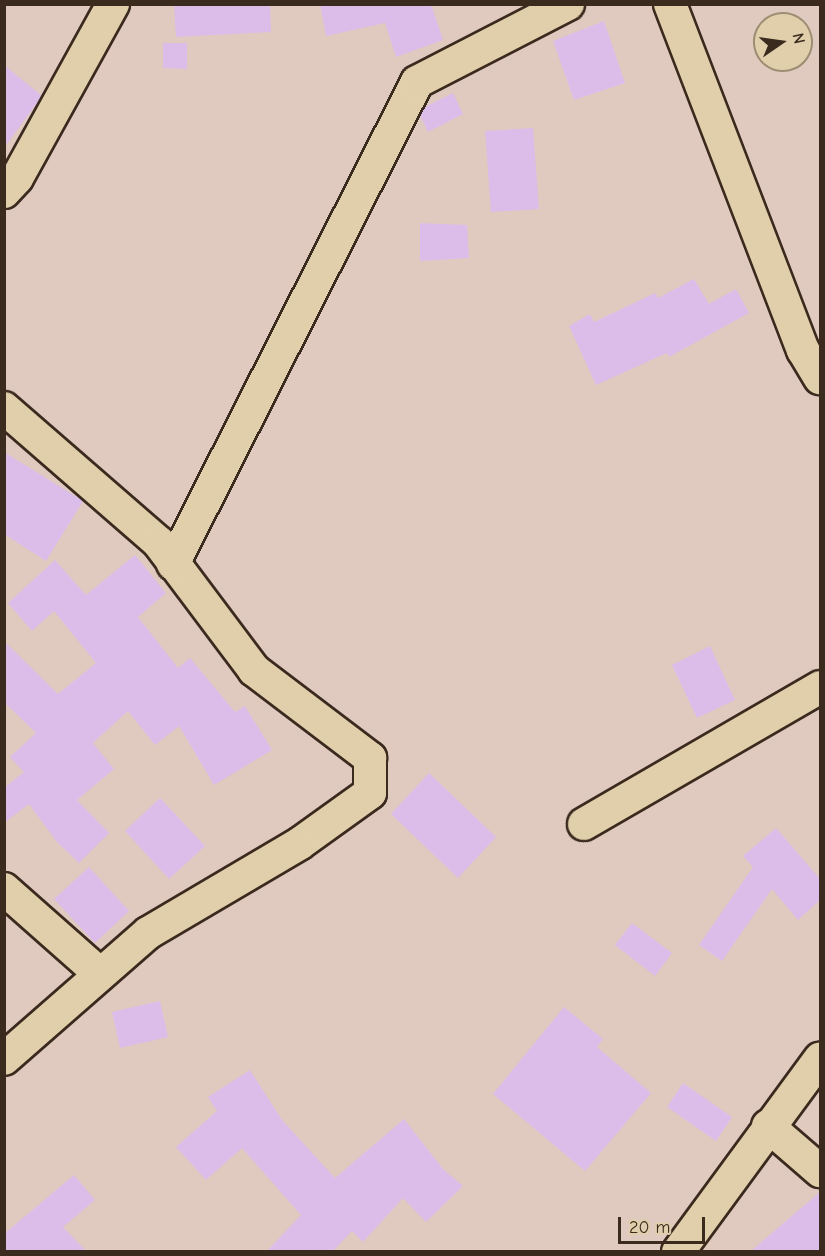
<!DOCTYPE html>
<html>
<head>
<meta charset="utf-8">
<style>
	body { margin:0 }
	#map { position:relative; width:825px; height:1256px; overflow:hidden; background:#e0cabf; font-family:"Comic Neue",sans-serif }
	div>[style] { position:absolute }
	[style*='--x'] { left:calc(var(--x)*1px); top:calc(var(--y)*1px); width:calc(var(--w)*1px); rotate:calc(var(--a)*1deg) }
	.building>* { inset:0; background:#dcbdea }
	.roads { filter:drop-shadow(2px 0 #3b2a1e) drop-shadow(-2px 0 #3b2a1e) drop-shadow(0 2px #3b2a1e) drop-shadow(0 -2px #3b2a1e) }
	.minor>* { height:32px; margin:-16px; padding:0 16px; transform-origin:16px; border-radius:16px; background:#e1cfac }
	span { translate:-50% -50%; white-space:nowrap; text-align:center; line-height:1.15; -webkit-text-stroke:4.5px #e1cfac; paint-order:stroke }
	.frame { position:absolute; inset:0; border:6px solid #3b2a1e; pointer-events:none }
	.north { position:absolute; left:753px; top:12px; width:60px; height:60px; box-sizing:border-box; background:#e1cfac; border:2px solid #9f8d73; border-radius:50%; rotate:77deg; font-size:16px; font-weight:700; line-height:24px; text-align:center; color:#3b2a1e }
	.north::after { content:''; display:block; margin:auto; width:21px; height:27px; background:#3b2a1e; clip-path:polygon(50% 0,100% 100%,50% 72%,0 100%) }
	.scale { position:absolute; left:618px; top:1217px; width:87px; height:27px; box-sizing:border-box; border:3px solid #3b2a1e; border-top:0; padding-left:8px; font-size:18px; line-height:21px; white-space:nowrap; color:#3b2a1e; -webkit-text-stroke:4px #e1cfac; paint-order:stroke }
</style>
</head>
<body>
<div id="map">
	<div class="building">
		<div style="clip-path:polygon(174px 4px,270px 4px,271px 32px,176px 37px)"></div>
		<div style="clip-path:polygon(320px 4px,431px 4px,443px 40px,396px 57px,385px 23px,326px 36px)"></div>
		<div style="clip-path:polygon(604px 21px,625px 83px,574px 100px,553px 41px)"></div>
		<div style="clip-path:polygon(163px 43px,187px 43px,187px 69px,163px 68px)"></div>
		<div style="clip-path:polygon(4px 65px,42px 96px,4px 148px)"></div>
		<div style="clip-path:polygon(453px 93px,463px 114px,428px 132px,420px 115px,425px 107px)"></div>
		<div style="clip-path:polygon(533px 128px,539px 209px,491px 212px,485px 131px)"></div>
		<div style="clip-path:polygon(420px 223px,467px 225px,469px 258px,420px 261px)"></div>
		<div style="clip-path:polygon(694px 279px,709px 304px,736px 289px,749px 313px,669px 357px,667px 353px,596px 385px,569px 326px,590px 314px,594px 322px,655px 293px,658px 298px)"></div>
		<div style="clip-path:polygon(4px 452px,83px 501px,46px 561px,4px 534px)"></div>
		<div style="clip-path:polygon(135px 555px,166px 593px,138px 617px,178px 668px,190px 658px,235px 712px,245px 706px,272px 750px,214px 785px,179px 726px,155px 745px,128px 711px,93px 743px,114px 769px,77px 800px,109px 833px,79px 863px,57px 842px,29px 804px,4px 823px,4px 788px,24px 772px,10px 757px,36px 733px,4px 702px,4px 641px,58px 694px,96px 663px,54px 611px,32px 631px,8px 603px,55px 560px,86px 595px)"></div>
		<div style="clip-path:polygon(710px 646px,735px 700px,697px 718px,672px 665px)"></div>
		<div style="clip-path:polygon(429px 773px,496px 837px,458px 878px,391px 814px)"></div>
		<div style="clip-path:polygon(160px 798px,205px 846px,169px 879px,125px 831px)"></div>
		<div style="clip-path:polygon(776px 828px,820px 879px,820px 900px,798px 920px,772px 889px,722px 961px,699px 945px,753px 867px,743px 856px)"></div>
		<div style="clip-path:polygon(89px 867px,129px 911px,95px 943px,54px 899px)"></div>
		<div style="clip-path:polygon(632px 923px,672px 953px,655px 976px,615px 945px)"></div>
		<div style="clip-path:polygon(160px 1001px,168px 1037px,120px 1048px,112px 1012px)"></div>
		<div style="clip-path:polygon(564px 1007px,603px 1039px,597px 1047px,651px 1093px,585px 1171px,493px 1094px)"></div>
		<div style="clip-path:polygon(250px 1070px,282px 1120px,335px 1178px,404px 1119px,443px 1169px,463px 1186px,426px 1222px,403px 1198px,363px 1242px,352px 1231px,333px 1251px,267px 1251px,301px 1215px,242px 1148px,206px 1180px,176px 1147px,217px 1111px,208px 1097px)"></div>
		<div style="clip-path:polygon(683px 1083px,732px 1117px,716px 1141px,667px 1107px)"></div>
		<div style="clip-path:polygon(74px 1175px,95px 1200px,63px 1227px,86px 1251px,4px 1251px,4px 1234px)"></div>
		<div style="clip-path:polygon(820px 1192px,820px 1251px,751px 1251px)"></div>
	</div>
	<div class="roads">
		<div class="minor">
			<div style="--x:670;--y:4;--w:371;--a:69"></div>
			<div style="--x:803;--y:350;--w:33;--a:59"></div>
			<div style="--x:4;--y:192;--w:19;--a:-47"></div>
			<div style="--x:17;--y:178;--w:199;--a:-61.1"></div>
			<div style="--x:4;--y:408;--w:204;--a:41"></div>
			<div style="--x:158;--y:542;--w:160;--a:53.1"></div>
			<div style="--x:254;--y:670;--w:146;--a:37.2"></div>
			<div style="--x:370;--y:758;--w:35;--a:90"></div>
			<div style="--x:370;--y:793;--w:87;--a:144.3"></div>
			<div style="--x:299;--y:844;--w:175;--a:149.5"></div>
			<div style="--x:148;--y:933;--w:191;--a:138.8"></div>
			<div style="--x:173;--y:564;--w:540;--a:-63.15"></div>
			<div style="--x:417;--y:82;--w:170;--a:-27.3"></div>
			<div style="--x:584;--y:824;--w:273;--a:-30.1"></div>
			<div style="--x:4;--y:889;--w:128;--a:41.5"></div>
			<div style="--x:768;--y:1126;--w:69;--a:40.9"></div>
			<div style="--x:678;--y:1252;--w:240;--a:-53.7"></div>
		</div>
	</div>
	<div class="frame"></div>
	<div class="north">N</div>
	<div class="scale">20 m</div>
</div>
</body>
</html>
